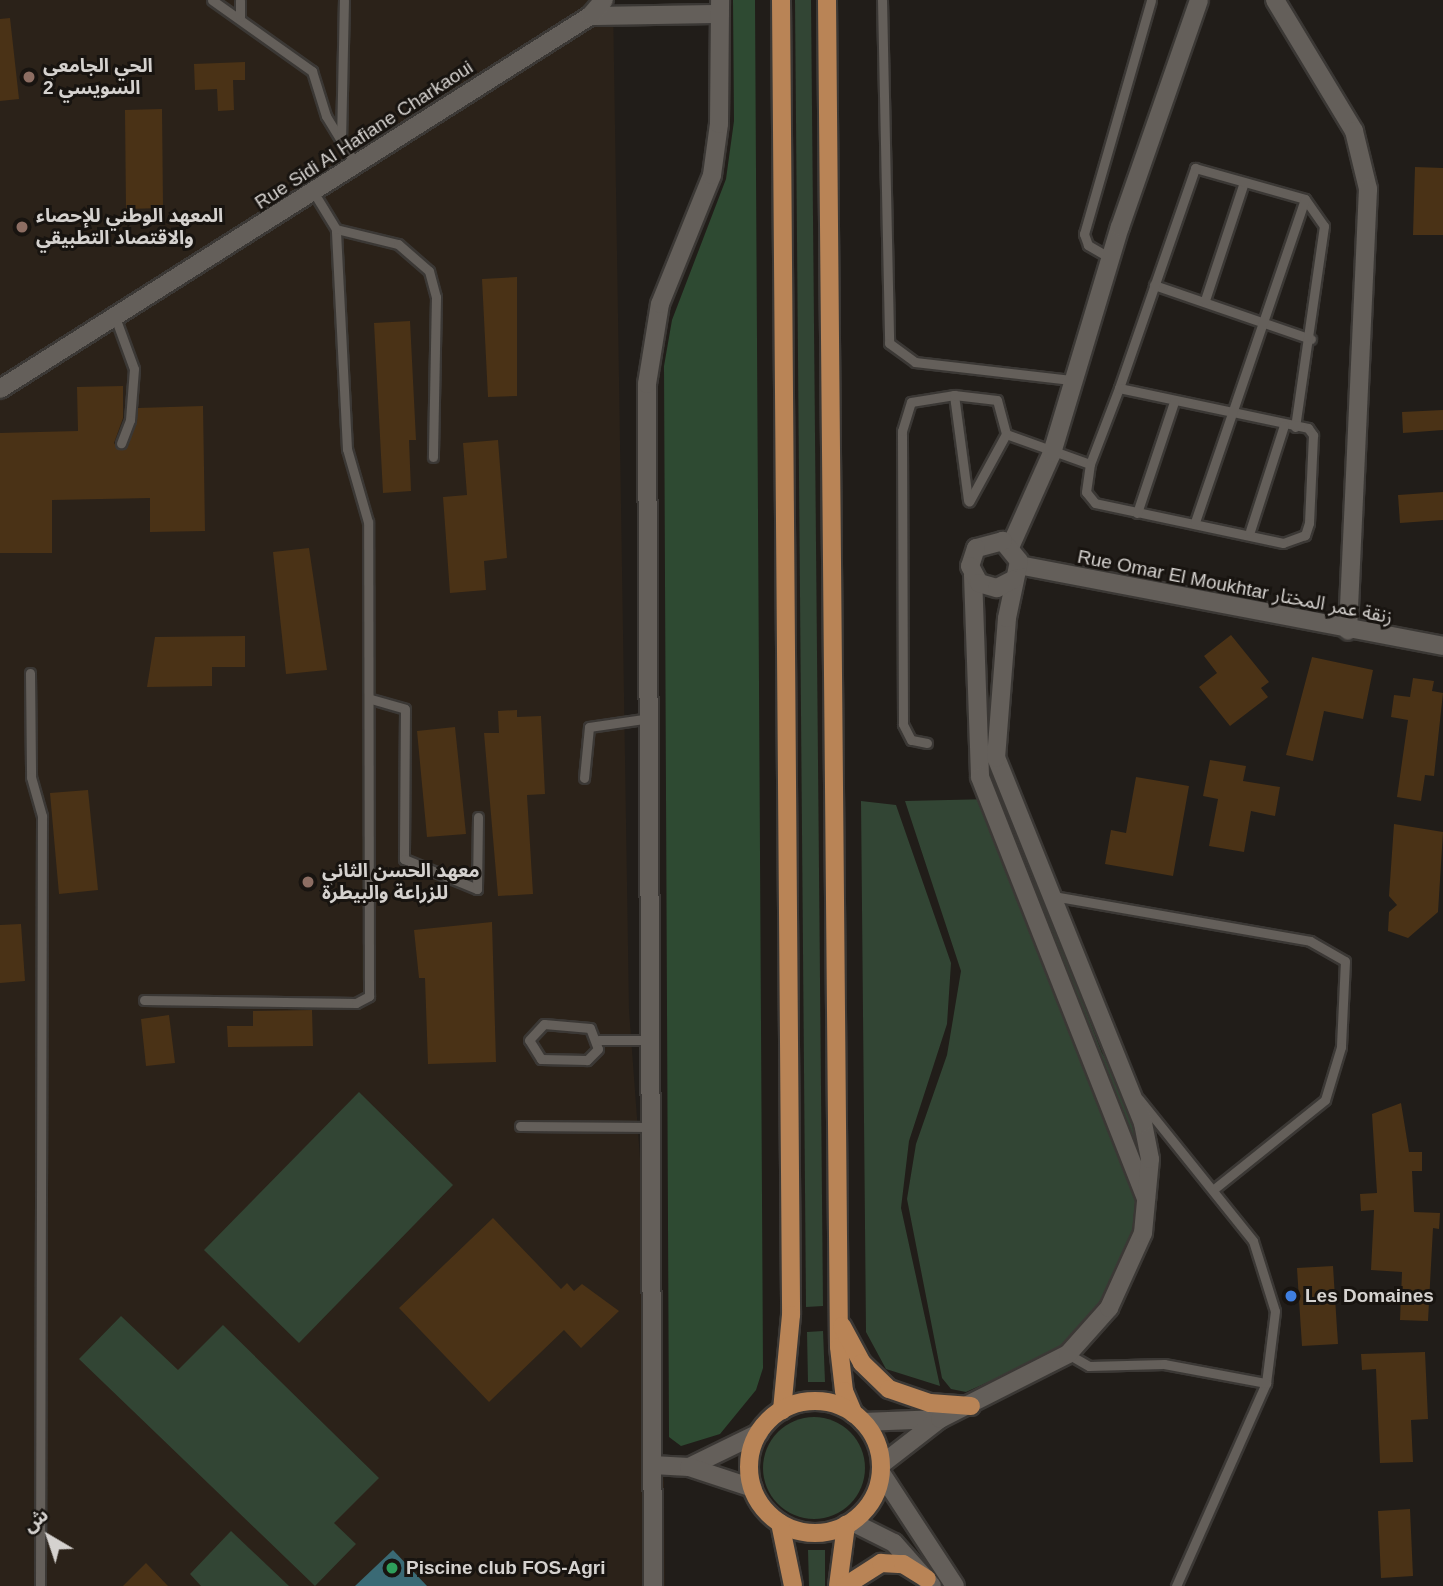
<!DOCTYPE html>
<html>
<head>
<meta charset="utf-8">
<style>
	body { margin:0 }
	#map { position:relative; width:1443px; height:1586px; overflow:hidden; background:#211d19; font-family:Arial,"Noto Sans Arabic",sans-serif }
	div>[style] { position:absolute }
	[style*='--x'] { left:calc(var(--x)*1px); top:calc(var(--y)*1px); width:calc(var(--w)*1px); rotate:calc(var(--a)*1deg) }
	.built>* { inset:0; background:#2b2219 }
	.green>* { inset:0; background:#324534 }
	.round { border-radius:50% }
	.forest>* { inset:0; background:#2e4a32 }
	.water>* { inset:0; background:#3a6a75 }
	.building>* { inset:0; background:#4a3216 }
	.roads { filter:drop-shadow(2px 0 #3b3835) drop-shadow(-2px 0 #3b3835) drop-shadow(0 2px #3b3835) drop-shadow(0 -2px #3b3835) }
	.lane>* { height:9px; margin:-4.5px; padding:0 4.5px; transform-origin:4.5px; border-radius:4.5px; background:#645f5a }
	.street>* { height:18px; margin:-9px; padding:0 9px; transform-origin:9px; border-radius:9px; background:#645f5a }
	.primary>* { height:18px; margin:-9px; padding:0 9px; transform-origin:9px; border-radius:9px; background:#b98456 }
	.primary>.ring { margin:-9px; padding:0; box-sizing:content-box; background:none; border:18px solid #b98456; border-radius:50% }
	.dots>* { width:19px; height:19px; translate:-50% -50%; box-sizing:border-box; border:4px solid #181410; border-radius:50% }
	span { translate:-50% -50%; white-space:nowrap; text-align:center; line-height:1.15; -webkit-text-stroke:6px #181410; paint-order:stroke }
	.poi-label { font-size:19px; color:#d5d2cf; font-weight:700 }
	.left { translate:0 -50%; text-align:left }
	.street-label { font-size:19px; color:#d5d2cf }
	.north { position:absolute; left:14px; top:1502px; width:70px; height:70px; -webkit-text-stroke:5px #181410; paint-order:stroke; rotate:321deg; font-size:19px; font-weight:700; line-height:28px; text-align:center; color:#d5d2cf }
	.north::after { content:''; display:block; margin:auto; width:24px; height:32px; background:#d5d2cf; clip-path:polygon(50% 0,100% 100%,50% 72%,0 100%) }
</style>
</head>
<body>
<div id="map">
	<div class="built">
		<div style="clip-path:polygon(0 0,613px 0,629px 1010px,664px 1482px,665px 1586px,0 1586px)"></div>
	</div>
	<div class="green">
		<div style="clip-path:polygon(795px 0,811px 0,823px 1306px,806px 1307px)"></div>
		<div style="clip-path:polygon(992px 799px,1047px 908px,1102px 1053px,1125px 1090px,1143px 1154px,1131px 1263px,1071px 1345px,966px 1392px,951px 1389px,942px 1378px,907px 1199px,916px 1144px,947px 1055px,961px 971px,905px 801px)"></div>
		<div style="clip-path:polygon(861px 801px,896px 805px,951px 963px,947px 1024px,909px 1141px,901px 1208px,940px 1386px,886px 1369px,866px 1332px)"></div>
		<div style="clip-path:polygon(359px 1092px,453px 1185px,299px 1343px,204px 1250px)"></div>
		<div style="clip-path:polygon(121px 1316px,178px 1370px,223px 1325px,379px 1478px,334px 1523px,356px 1544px,315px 1586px,79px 1359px)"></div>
		<div style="clip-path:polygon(823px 1331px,825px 1382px,808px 1382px,807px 1332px)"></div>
		<div class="round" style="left:763px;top:1417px;width:102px;height:102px"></div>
		<div style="clip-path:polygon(231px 1531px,289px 1586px,201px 1586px,190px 1574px)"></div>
		<div style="clip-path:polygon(808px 1550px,825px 1550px,825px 1586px,809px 1586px)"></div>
	</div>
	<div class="forest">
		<div style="clip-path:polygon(733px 0,755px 0,763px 1368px,756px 1390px,720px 1434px,681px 1446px,669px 1437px,664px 366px,672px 320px,726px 179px,734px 121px)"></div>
	</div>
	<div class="water">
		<div style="clip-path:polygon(393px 1550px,427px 1586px,355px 1586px)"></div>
	</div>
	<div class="building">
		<div style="clip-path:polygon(10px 18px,19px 99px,0 101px,0 19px)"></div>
		<div style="clip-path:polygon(245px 62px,245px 80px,233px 80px,234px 110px,218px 111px,217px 89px,195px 90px,194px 64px)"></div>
		<div style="clip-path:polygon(162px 109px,163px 208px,126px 209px,125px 110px)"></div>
		<div style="clip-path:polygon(1415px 167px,1443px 168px,1443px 235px,1413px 235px)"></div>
		<div style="clip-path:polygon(517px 277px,517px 396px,488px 397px,482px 279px)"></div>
		<div style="clip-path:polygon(410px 321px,416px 440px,409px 440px,411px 491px,383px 493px,374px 323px)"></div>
		<div style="clip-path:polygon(123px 386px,123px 418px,114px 443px,119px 450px,128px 446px,138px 408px,203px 406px,205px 531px,150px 532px,150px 498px,52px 500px,52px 553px,0 553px,0 433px,78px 431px,77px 387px)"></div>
		<div style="clip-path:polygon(1443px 410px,1443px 430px,1403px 433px,1402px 412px)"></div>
		<div style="clip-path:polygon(498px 440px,507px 558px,484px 561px,486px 590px,450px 593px,443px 497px,467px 495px,463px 443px)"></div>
		<div style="clip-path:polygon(1443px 492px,1443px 520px,1400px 523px,1398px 495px)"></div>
		<div style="clip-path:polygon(309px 548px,327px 670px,286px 674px,273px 552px)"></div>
		<div style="clip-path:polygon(1231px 635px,1269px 682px,1261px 688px,1268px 697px,1230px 726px,1199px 687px,1217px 673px,1204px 656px)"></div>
		<div style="clip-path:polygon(245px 636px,245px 667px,212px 667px,212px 686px,147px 687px,155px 637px)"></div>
		<div style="clip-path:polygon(1312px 657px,1373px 670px,1363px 719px,1324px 711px,1313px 761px,1286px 755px)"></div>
		<div style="clip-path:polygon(1413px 678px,1434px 681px,1432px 691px,1443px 693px,1434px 776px,1425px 775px,1421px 801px,1397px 797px,1408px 720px,1391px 717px,1394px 695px,1410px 697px)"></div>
		<div style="clip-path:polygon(517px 710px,517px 717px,541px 716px,545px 794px,527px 795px,533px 894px,498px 896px,484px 733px,499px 733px,498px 711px)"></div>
		<div style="clip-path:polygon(455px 727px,466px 834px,427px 837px,417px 731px)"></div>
		<div style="clip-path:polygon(1210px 760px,1246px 766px,1243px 781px,1280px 787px,1275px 816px,1251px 811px,1244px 852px,1209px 846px,1218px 799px,1203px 796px)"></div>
		<div style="clip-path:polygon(1136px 777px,1189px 786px,1173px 876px,1105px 864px,1111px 830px,1126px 833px)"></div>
		<div style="clip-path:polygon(88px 790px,98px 890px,59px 894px,50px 793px)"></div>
		<div style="clip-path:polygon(1394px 824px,1443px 832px,1438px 912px,1408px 938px,1388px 931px,1389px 912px,1397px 905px,1389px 896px)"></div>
		<div style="clip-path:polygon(492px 922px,496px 1062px,428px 1064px,425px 978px,419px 978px,414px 930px)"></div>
		<div style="clip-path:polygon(21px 924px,25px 981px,0 983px,0 925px)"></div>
		<div style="clip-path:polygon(312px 1010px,313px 1046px,228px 1047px,227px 1026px,253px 1026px,253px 1011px)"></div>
		<div style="clip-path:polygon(169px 1015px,175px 1063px,146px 1066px,141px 1019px)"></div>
		<div style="clip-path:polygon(1401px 1103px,1409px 1152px,1422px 1152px,1422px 1171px,1412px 1171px,1414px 1212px,1440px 1213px,1439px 1229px,1433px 1228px,1428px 1321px,1400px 1320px,1402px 1272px,1371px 1270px,1374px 1210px,1361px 1211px,1360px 1194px,1377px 1193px,1372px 1114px)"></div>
		<div style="clip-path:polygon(493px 1218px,561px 1289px,567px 1283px,574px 1291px,582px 1284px,619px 1311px,581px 1348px,564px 1330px,489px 1402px,399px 1308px)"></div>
		<div style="clip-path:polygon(1333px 1266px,1338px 1344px,1302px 1346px,1297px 1268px)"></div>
		<div style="clip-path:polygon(1425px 1352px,1428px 1419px,1411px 1420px,1413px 1462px,1380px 1463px,1376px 1369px,1362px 1370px,1361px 1354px)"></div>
		<div style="clip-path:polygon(1410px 1509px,1413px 1576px,1381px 1578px,1378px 1511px)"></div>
		<div style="clip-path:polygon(146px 1563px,168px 1586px,123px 1586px)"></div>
	</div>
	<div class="roads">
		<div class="lane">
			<div style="--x:212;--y:0;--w:123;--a:35.4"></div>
			<div style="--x:312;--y:71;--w:47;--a:72.7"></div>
			<div style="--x:326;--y:116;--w:57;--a:58.5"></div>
			<div style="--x:240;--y:0;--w:17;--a:90"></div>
			<div style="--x:882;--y:0;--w:343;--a:88.8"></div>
			<div style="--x:889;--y:343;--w:32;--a:36"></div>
			<div style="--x:915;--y:362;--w:157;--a:6.6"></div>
			<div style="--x:341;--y:142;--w:142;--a:-88.8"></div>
			<div style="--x:336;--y:229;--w:64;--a:13.6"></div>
			<div style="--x:398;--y:244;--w:41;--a:41.1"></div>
			<div style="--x:429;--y:271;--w:27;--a:75"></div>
			<div style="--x:436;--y:297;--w:160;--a:91.1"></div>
			<div style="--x:1112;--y:259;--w:28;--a:-150"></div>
			<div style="--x:1088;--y:245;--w:12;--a:-110"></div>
			<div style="--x:1084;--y:234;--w:243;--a:-74"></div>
			<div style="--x:1154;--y:285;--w:166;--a:19"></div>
			<div style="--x:1205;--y:300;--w:124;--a:-71.7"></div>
			<div style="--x:115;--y:317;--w:55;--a:69.9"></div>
			<div style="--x:134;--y:369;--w:51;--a:94.5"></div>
			<div style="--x:130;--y:420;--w:25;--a:111"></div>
			<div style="--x:1119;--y:388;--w:233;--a:-70.9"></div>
			<div style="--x:1195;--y:168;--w:114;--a:15.7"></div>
			<div style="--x:1305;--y:199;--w:33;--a:55"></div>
			<div style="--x:1324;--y:226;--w:203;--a:98.2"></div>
			<div style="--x:954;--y:395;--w:106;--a:82.4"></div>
			<div style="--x:1006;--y:434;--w:89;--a:19.7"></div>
			<div style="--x:1090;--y:464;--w:81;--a:-69.1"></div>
			<div style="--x:1119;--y:388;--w:193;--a:11.9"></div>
			<div style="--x:1308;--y:428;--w:9;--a:54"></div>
			<div style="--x:1313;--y:435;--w:88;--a:92.6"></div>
			<div style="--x:1309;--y:523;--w:13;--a:108"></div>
			<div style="--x:1305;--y:535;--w:23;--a:160"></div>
			<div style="--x:1283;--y:543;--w:192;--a:-168"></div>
			<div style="--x:1095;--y:503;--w:14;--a:-129"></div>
			<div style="--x:1086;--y:492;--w:28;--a:-82"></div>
			<div style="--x:1137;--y:513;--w:117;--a:-71.6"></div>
			<div style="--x:1195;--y:522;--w:341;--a:-71.2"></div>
			<div style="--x:1250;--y:531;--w:111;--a:-72.2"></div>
			<div style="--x:30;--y:673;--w:104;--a:89.4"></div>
			<div style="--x:31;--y:777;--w:41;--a:74.2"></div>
			<div style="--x:42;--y:816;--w:770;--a:90.15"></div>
			<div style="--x:371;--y:699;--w:35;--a:16"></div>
			<div style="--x:405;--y:709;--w:150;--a:90.4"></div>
			<div style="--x:404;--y:859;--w:79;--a:22.3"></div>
			<div style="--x:477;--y:889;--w:72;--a:-89.2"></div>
			<div style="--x:927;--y:743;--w:16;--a:-169"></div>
			<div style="--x:911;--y:740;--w:18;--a:-117"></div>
			<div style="--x:903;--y:724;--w:293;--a:-90.2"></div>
			<div style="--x:902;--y:431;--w:30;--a:-73"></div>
			<div style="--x:911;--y:402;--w:44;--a:-9.2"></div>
			<div style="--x:954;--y:395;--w:43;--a:6.6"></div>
			<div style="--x:997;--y:400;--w:35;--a:75"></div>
			<div style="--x:1006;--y:434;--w:77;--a:118.6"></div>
			<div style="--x:584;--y:778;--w:51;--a:-84.4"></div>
			<div style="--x:589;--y:727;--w:62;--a:-8.4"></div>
			<div style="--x:1053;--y:896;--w:261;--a:9.9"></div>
			<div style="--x:1310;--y:941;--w:40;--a:29.7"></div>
			<div style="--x:1345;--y:961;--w:86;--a:92.7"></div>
			<div style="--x:1341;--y:1047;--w:55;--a:106.8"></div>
			<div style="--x:1325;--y:1100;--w:141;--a:141.3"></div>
			<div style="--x:144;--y:1000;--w:212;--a:0.8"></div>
			<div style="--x:356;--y:1003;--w:15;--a:-28"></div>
			<div style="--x:369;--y:996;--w:474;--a:-90.1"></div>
			<div style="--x:368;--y:522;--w:76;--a:-106"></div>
			<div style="--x:347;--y:449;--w:220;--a:-92.9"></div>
			<div style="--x:336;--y:229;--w:42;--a:-121.4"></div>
			<div style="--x:544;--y:1024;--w:46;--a:5"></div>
			<div style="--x:590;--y:1028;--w:22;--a:69"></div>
			<div style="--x:598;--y:1049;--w:16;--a:135"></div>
			<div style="--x:587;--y:1060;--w:46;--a:-178.8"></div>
			<div style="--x:541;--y:1059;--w:22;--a:-122"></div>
			<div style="--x:529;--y:1040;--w:22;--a:-47"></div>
			<div style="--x:599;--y:1040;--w:50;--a:0"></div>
			<div style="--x:1139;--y:1099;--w:182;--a:51.2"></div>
			<div style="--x:1253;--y:1241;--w:73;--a:72.6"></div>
			<div style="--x:1275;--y:1311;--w:73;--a:97.1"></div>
			<div style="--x:1266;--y:1383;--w:222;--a:113.9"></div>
			<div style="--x:520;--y:1126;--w:130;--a:0.4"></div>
			<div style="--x:1068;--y:1354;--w:24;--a:30"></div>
			<div style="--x:1089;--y:1366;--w:75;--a:-1.5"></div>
			<div style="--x:1164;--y:1364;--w:104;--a:10.6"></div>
		</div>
		<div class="street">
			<div style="--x:1275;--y:0;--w:153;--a:58.9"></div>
			<div style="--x:1354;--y:131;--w:60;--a:76.4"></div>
			<div style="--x:1368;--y:189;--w:442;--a:92.6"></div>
			<div style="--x:590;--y:16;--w:130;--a:-0.9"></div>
			<div style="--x:0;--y:389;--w:698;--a:-32.3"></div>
			<div style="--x:590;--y:16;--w:21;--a:-49"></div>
			<div style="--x:1011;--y:545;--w:101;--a:-66"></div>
			<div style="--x:1052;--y:453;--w:236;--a:-73.3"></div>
			<div style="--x:1120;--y:227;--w:240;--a:-70.8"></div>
			<div style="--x:1019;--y:565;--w:432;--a:10.8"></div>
			<div style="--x:973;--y:575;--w:202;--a:88"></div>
			<div style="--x:980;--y:777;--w:453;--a:68.5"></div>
			<div style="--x:863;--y:1422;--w:77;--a:-2.2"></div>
			<div style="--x:882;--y:1464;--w:73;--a:-37.8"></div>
			<div style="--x:940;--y:1419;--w:144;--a:-26.9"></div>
			<div style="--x:1068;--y:1354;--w:62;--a:-48.3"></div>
			<div style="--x:1109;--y:1308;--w:82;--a:-65.6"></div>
			<div style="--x:1143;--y:1233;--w:74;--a:-84.6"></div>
			<div style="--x:1150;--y:1159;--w:37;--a:-101"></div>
			<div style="--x:1143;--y:1123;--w:393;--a:-111.9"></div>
			<div style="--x:996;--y:758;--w:140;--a:-85.5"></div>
			<div style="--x:1007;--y:618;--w:58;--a:-78.1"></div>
			<div style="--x:1019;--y:561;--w:26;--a:-129"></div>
			<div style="--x:1003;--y:541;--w:28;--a:165"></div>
			<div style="--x:976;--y:548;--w:19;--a:108"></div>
			<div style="--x:970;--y:566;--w:19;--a:62"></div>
			<div style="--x:979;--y:583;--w:19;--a:16"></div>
			<div style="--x:997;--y:588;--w:18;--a:-27"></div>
			<div style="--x:652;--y:1465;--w:37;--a:3"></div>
			<div style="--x:689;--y:1467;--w:78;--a:-25.9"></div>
			<div style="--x:689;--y:1467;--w:67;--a:18.2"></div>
			<div style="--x:881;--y:1473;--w:135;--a:56.8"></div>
			<div style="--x:852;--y:1522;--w:47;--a:26.6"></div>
			<div style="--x:894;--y:1543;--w:57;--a:48.5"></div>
			<div style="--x:653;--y:1586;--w:1202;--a:-90.29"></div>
			<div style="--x:647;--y:384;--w:81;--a:-80.8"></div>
			<div style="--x:660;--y:304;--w:139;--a:-68"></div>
			<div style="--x:712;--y:175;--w:51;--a:-82.2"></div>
			<div style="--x:719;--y:124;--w:124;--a:-89.5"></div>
		</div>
		<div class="primary">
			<div style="--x:781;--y:0;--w:1315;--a:89.56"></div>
			<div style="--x:791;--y:1315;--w:96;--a:95.4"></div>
			<div style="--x:827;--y:0;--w:1347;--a:89.49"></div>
			<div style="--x:839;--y:1347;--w:44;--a:83.5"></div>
			<div style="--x:844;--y:1391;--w:25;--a:67"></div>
			<div style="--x:842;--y:1326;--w:42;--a:61.6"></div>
			<div style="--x:862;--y:1363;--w:37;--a:44"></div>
			<div style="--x:889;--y:1389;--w:43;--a:18.9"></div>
			<div style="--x:930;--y:1403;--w:41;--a:4.2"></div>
			<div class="ring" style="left:749px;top:1401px;width:114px;height:114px"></div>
			<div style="--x:780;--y:1523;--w:64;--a:78.3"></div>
			<div style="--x:838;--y:1586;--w:62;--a:-82.5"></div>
			<div style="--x:845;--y:1586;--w:43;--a:-32.6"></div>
			<div style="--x:881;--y:1563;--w:22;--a:3"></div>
			<div style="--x:903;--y:1564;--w:28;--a:32"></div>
		</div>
	</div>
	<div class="dots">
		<div style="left:29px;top:77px;background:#8d6e63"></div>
		<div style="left:22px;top:227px;background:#8d6e63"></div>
		<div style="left:308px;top:882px;background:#8d6e63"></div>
		<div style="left:1291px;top:1296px;background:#3f7fe0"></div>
		<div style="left:392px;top:1568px;background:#2e9e5b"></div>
	</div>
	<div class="poi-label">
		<span class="left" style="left:43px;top:77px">الحي الجامعي<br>السويسي 2</span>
		<span class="left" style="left:36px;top:227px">المعهد الوطني للإحصاء<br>والاقتصاد التطبيقي</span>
		<span class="left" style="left:322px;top:882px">معهد الحسن الثاني<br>للزراعة والبيطرة</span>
		<span class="left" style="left:1305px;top:1296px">Les Domaines</span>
		<span class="left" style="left:406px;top:1568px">Piscine club FOS-Agri</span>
	</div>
	<div class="street-label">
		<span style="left:364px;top:135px;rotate:-33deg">Rue Sidi Al Hafiane Charkaoui</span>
		<span style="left:1235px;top:587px;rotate:11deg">Rue Omar El Moukhtar زنقة عمر المختار</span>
	</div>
	<div class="north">ش</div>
</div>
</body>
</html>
